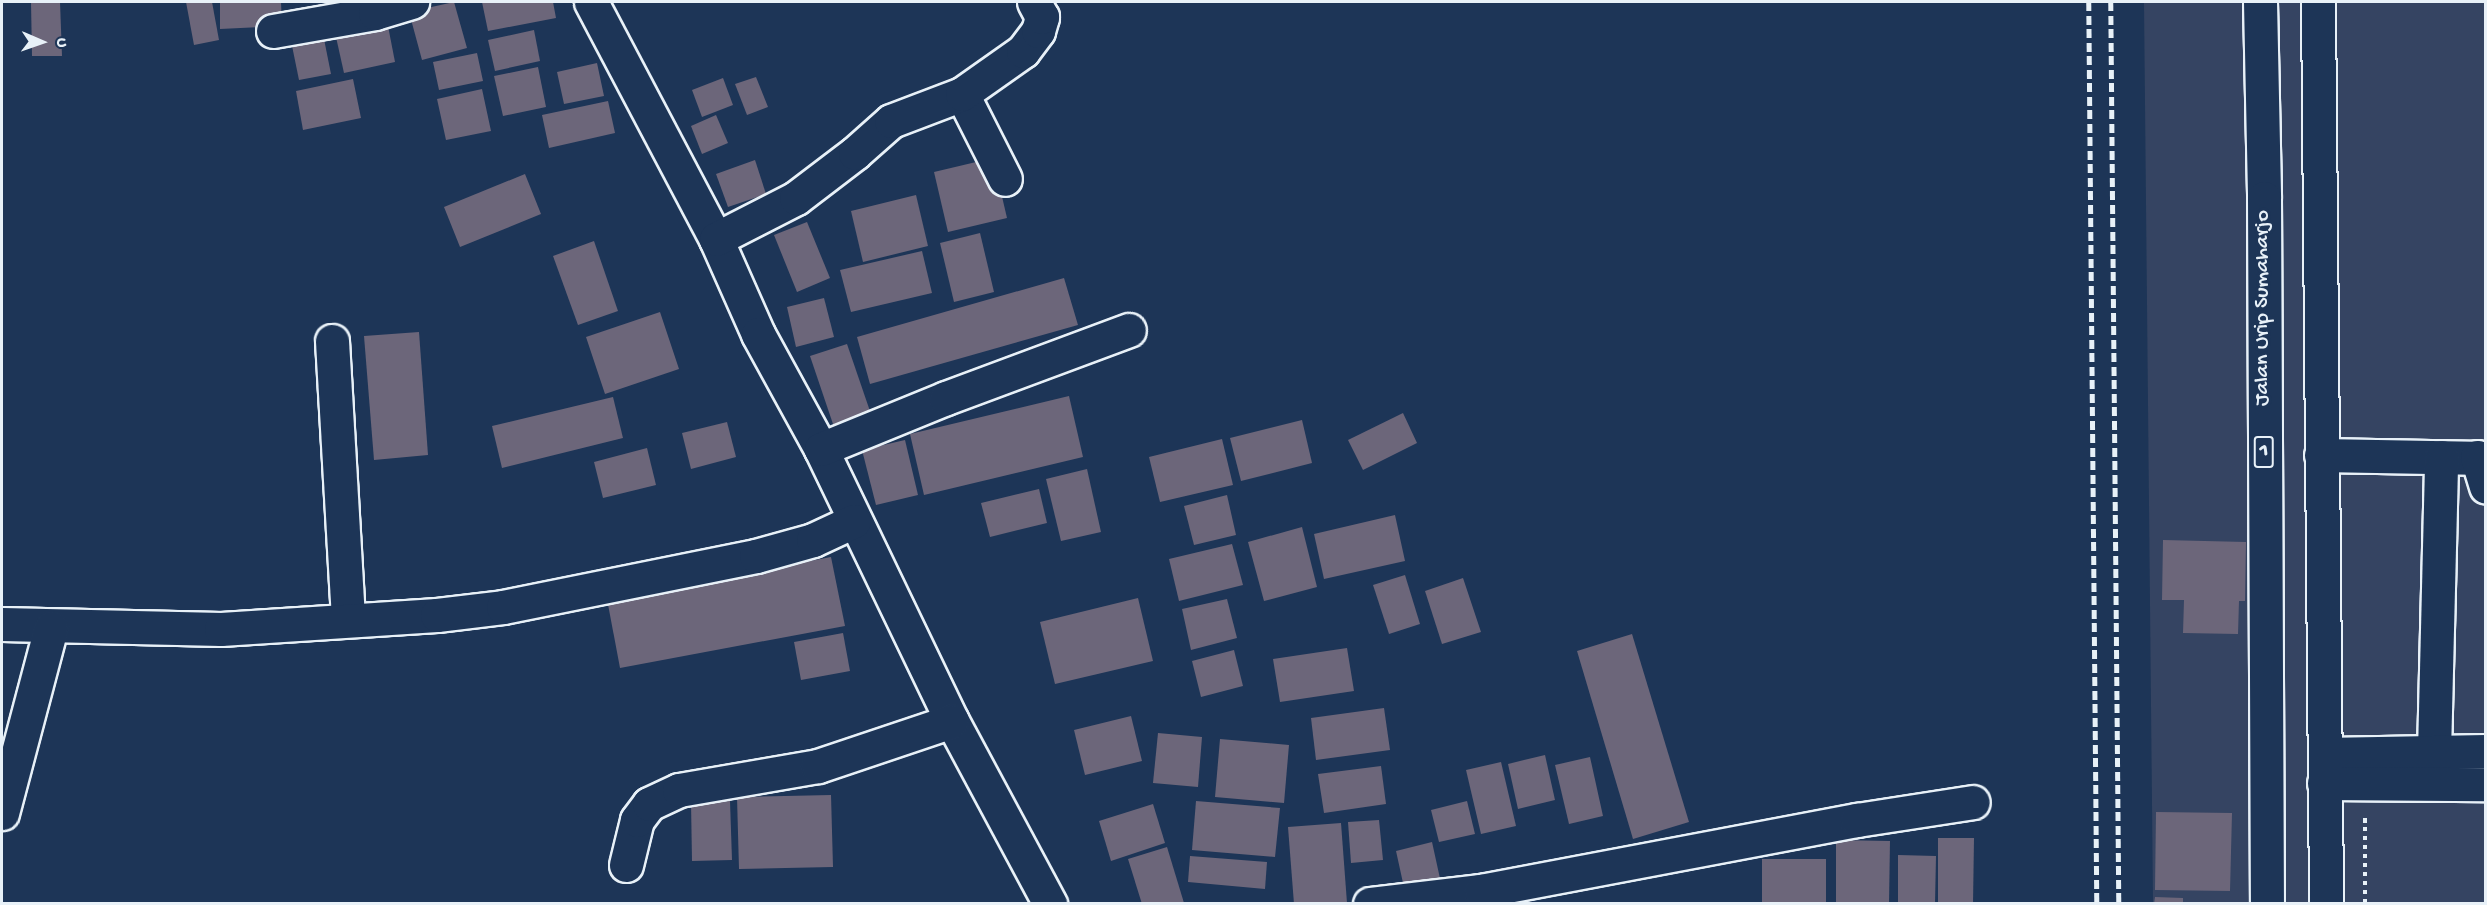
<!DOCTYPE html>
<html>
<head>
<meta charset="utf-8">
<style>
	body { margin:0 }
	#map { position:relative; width:2487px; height:905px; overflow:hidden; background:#1d3557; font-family:"Gochi Hand",sans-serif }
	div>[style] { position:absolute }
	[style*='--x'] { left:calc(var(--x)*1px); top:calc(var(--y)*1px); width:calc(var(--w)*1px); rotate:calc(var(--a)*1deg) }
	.built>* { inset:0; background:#354462 }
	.building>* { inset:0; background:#6c667a }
	.path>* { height:4px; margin-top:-2px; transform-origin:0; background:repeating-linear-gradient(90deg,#e8f1f8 0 4.5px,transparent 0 9px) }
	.roads { filter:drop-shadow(2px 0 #e8f1f8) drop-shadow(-2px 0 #e8f1f8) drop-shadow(0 2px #e8f1f8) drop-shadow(0 -2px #e8f1f8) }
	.minor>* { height:33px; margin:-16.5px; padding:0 16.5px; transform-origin:16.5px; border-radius:16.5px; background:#1d3557 }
	.highway>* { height:33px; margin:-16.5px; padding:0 16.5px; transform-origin:16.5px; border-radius:16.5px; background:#1d3557 }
	.rail>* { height:4.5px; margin-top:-2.25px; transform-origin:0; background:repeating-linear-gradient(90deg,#e8f1f8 0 9px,transparent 0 13.5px) }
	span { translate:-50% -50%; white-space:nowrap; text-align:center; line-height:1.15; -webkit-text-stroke:6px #1d3557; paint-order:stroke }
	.shield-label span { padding:2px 4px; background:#1d3557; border:2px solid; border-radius:4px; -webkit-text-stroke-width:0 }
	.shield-label { font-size:21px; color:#e8f1f8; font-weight:700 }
	.street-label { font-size:22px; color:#e8f1f8 }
	.frame { position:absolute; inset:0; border:3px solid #e8f1f8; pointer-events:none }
	.north { position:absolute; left:12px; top:12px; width:60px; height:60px; -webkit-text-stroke:4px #1d3557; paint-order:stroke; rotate:92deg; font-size:16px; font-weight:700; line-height:24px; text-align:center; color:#e8f1f8 }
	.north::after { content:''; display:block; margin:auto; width:21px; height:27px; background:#e8f1f8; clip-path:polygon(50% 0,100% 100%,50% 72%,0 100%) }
</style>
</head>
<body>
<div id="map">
	<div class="built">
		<div style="clip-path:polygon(2144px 2px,2485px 2px,2485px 903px,2153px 903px)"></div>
	</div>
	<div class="building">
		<div style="clip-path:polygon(31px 2px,60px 2px,62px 56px,32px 56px)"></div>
		<div style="clip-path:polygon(186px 2px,212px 2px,219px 40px,194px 45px)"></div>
		<div style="clip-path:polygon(220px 2px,281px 2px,282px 26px,220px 29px)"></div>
		<div style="clip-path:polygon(454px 2px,467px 48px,422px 60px,409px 12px)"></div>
		<div style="clip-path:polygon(482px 2px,553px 2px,556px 18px,488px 31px)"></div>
		<div style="clip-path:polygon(388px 26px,395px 62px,344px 73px,336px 37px)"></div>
		<div style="clip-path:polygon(322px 29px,331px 74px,299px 80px,290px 36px)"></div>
		<div style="clip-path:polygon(534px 30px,540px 61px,495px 71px,488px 40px)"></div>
		<div style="clip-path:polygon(477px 53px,483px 81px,439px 90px,433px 62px)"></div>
		<div style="clip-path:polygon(597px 63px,604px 96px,564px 104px,557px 72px)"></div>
		<div style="clip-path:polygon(538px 67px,546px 107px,503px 116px,494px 76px)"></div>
		<div style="clip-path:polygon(756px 77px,768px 107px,747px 115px,735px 84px)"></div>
		<div style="clip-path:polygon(723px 78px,733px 105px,702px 117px,692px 90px)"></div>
		<div style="clip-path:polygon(353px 79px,361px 118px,303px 130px,296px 91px)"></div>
		<div style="clip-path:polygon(482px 89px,491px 131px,446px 140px,437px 99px)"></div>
		<div style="clip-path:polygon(608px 101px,615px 133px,549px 148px,542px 115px)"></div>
		<div style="clip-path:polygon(716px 115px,728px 143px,702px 154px,691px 126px)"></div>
		<div style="clip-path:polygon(993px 158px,1007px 218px,948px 232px,934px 172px)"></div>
		<div style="clip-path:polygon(755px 160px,766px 194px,728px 207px,716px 174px)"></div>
		<div style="clip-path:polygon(525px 174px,541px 214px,460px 247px,444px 207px)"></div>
		<div style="clip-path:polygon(916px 195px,928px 246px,863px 262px,851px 211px)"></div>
		<div style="clip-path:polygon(807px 222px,830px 278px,797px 292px,774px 235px)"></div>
		<div style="clip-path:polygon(980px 233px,994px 292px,954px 302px,940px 243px)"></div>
		<div style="clip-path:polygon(594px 241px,618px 311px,578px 325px,553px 256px)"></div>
		<div style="clip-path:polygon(922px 251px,932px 293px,851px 312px,840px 270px)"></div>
		<div style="clip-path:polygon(1064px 278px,1078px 325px,870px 384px,857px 337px)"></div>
		<div style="clip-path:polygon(824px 298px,834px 337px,796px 347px,787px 307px)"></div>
		<div style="clip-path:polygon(660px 312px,679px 369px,605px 394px,586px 337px)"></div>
		<div style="clip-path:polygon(419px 332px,428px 455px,374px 460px,364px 336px)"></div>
		<div style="clip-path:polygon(847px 344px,872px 417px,835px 430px,810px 356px)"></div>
		<div style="clip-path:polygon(1069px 396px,1083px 457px,924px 495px,910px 434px)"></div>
		<div style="clip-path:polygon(613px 397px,623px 438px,502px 468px,492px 426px)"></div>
		<div style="clip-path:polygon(1403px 413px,1417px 443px,1363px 470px,1348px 440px)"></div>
		<div style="clip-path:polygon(1302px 420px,1312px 463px,1241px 481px,1230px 438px)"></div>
		<div style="clip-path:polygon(727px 422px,736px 457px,691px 469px,682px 433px)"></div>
		<div style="clip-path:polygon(1222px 439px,1233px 485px,1160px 502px,1149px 457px)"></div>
		<div style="clip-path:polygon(905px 440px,918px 495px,876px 505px,862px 450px)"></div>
		<div style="clip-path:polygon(647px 448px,656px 485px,603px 498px,594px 462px)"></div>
		<div style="clip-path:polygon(1087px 469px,1101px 532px,1061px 541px,1046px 479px)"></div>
		<div style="clip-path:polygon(1039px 489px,1047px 523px,990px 537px,981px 503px)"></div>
		<div style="clip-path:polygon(1227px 495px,1236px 535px,1194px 545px,1184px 506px)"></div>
		<div style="clip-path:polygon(1395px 515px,1405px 561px,1324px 579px,1314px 534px)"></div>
		<div style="clip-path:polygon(1302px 527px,1317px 587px,1264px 601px,1248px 542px)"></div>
		<div style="clip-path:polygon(2163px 540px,2246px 542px,2245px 601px,2239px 601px,2238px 634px,2183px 633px,2184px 600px,2162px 600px)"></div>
		<div style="clip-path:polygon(1232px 544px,1243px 585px,1179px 601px,1169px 559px)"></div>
		<div style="clip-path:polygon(831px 557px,845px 626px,620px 668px,607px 599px)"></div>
		<div style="clip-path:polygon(1405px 575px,1420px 624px,1389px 634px,1373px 585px)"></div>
		<div style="clip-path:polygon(1463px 578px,1481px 632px,1442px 644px,1425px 591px)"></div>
		<div style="clip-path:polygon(1138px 598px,1153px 661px,1055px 684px,1040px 622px)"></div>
		<div style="clip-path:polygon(1227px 599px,1237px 638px,1191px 650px,1182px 609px)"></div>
		<div style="clip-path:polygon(843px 633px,850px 671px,801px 680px,794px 642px)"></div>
		<div style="clip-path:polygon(1632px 634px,1689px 822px,1633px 839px,1577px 651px)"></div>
		<div style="clip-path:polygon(1347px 648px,1354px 691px,1280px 702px,1273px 659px)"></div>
		<div style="clip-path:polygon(1234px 650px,1243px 686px,1201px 697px,1192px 661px)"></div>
		<div style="clip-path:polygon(1384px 708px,1390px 750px,1316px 760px,1311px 718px)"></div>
		<div style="clip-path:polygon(1131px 716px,1142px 761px,1085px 775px,1074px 730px)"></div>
		<div style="clip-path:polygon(1158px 733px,1202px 737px,1198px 787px,1153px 783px)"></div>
		<div style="clip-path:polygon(1220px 739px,1289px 745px,1284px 803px,1215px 797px)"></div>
		<div style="clip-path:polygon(1545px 755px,1555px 800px,1518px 809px,1508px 764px)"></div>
		<div style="clip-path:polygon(1590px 757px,1603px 816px,1569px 824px,1555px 765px)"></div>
		<div style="clip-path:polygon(1501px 762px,1516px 826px,1481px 834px,1466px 770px)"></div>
		<div style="clip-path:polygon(1381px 766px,1386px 804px,1324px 813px,1318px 774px)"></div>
		<div style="clip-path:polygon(831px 795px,833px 867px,739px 869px,737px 797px)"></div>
		<div style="clip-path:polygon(730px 801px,732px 860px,692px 861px,691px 802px)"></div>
		<div style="clip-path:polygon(1196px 801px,1280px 808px,1275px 857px,1192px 850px)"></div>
		<div style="clip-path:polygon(1467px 801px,1475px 834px,1439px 842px,1431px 810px)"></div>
		<div style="clip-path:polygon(1153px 804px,1165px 843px,1111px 861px,1099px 821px)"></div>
		<div style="clip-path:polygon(2156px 812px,2232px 813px,2230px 891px,2155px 890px)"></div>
		<div style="clip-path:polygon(1379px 820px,1383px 860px,1351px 863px,1348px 822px)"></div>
		<div style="clip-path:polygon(1341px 823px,1347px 903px,1294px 904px,1288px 827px)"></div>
		<div style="clip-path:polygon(1938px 838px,1974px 838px,1973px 904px,1938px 904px)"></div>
		<div style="clip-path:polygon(1836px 840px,1890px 841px,1889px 904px,1836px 904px)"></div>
		<div style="clip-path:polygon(1432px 842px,1441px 883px,1405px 892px,1396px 851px)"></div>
		<div style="clip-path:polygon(1167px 847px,1184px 903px,1142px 904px,1128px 859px)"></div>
		<div style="clip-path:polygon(1898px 855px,1936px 856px,1935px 904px,1898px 904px)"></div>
		<div style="clip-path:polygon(1190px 856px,1267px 862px,1265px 889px,1188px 882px)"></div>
		<div style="clip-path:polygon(1762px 859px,1826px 859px,1826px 904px,1762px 904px)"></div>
		<div style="clip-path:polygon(2155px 897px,2183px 898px,2183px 904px,2154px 904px)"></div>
	</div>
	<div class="path">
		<div style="--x:2365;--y:818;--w:86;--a:90"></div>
	</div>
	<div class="roads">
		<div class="minor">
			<div style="--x:591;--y:2;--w:268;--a:62.2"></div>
			<div style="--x:716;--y:239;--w:104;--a:66.1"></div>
			<div style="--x:758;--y:334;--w:131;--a:61.3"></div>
			<div style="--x:821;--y:449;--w:302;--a:64.3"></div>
			<div style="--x:952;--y:721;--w:208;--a:61.8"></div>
			<div style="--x:273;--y:31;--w:104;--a:-10"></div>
			<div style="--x:375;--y:13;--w:39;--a:-17"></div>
			<div style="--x:962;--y:94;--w:95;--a:63.2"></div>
			<div style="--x:716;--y:239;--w:90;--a:-27.1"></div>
			<div style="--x:796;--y:198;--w:74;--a:-37.3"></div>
			<div style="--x:855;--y:153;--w:48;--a:-41.6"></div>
			<div style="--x:891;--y:121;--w:76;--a:-20.8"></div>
			<div style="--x:962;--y:94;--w:75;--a:-35.2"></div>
			<div style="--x:1023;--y:51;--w:25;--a:-53"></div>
			<div style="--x:1038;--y:31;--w:15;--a:-74"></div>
			<div style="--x:1042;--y:17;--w:17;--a:-118"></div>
			<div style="--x:332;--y:341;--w:279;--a:86.7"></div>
			<div style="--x:821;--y:449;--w:135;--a:-22.2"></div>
			<div style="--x:946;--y:398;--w:195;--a:-20.4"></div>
			<div style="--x:2321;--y:455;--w:165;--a:1"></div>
			<div style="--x:2477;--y:457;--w:31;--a:73"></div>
			<div style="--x:2;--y:624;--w:219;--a:1.3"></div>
			<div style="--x:221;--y:629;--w:216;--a:-3.7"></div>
			<div style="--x:437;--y:615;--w:66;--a:-6.9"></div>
			<div style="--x:503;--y:607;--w:258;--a:-11.4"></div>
			<div style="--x:756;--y:556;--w:59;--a:-15.7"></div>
			<div style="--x:813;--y:540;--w:45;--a:-24.9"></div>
			<div style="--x:2434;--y:752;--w:295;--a:-88.6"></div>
			<div style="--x:2325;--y:754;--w:161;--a:-1.1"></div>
			<div style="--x:2324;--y:783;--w:162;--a:0.4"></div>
			<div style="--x:2;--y:813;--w:192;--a:-75.2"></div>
			<div style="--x:626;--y:865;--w:46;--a:-76.3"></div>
			<div style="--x:637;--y:820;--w:20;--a:-53"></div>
			<div style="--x:649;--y:804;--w:33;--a:-25"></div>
			<div style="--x:679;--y:790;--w:141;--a:-9.8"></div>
			<div style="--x:818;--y:766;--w:141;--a:-18.6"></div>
			<div style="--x:1370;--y:904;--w:112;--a:-6.7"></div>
			<div style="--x:1481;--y:891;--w:383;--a:-10.7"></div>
			<div style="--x:1857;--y:820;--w:117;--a:-8.8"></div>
		</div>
		<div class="highway">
			<div style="--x:2260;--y:2;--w:196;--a:88.8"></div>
			<div style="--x:2264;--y:198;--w:706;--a:89.76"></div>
			<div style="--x:2318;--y:2;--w:902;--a:89.49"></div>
		</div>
	</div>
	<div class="rail">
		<div style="--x:2089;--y:2;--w:902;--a:89.49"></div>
		<div style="--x:2111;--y:2;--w:902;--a:89.49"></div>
	</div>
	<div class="shield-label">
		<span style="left:2264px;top:452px">1</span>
	</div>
	<div class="street-label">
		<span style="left:2264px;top:308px;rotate:-90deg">Jalan Urip Sumaharjo</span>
	</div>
	<div class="frame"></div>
	<div class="north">U</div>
</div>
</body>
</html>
